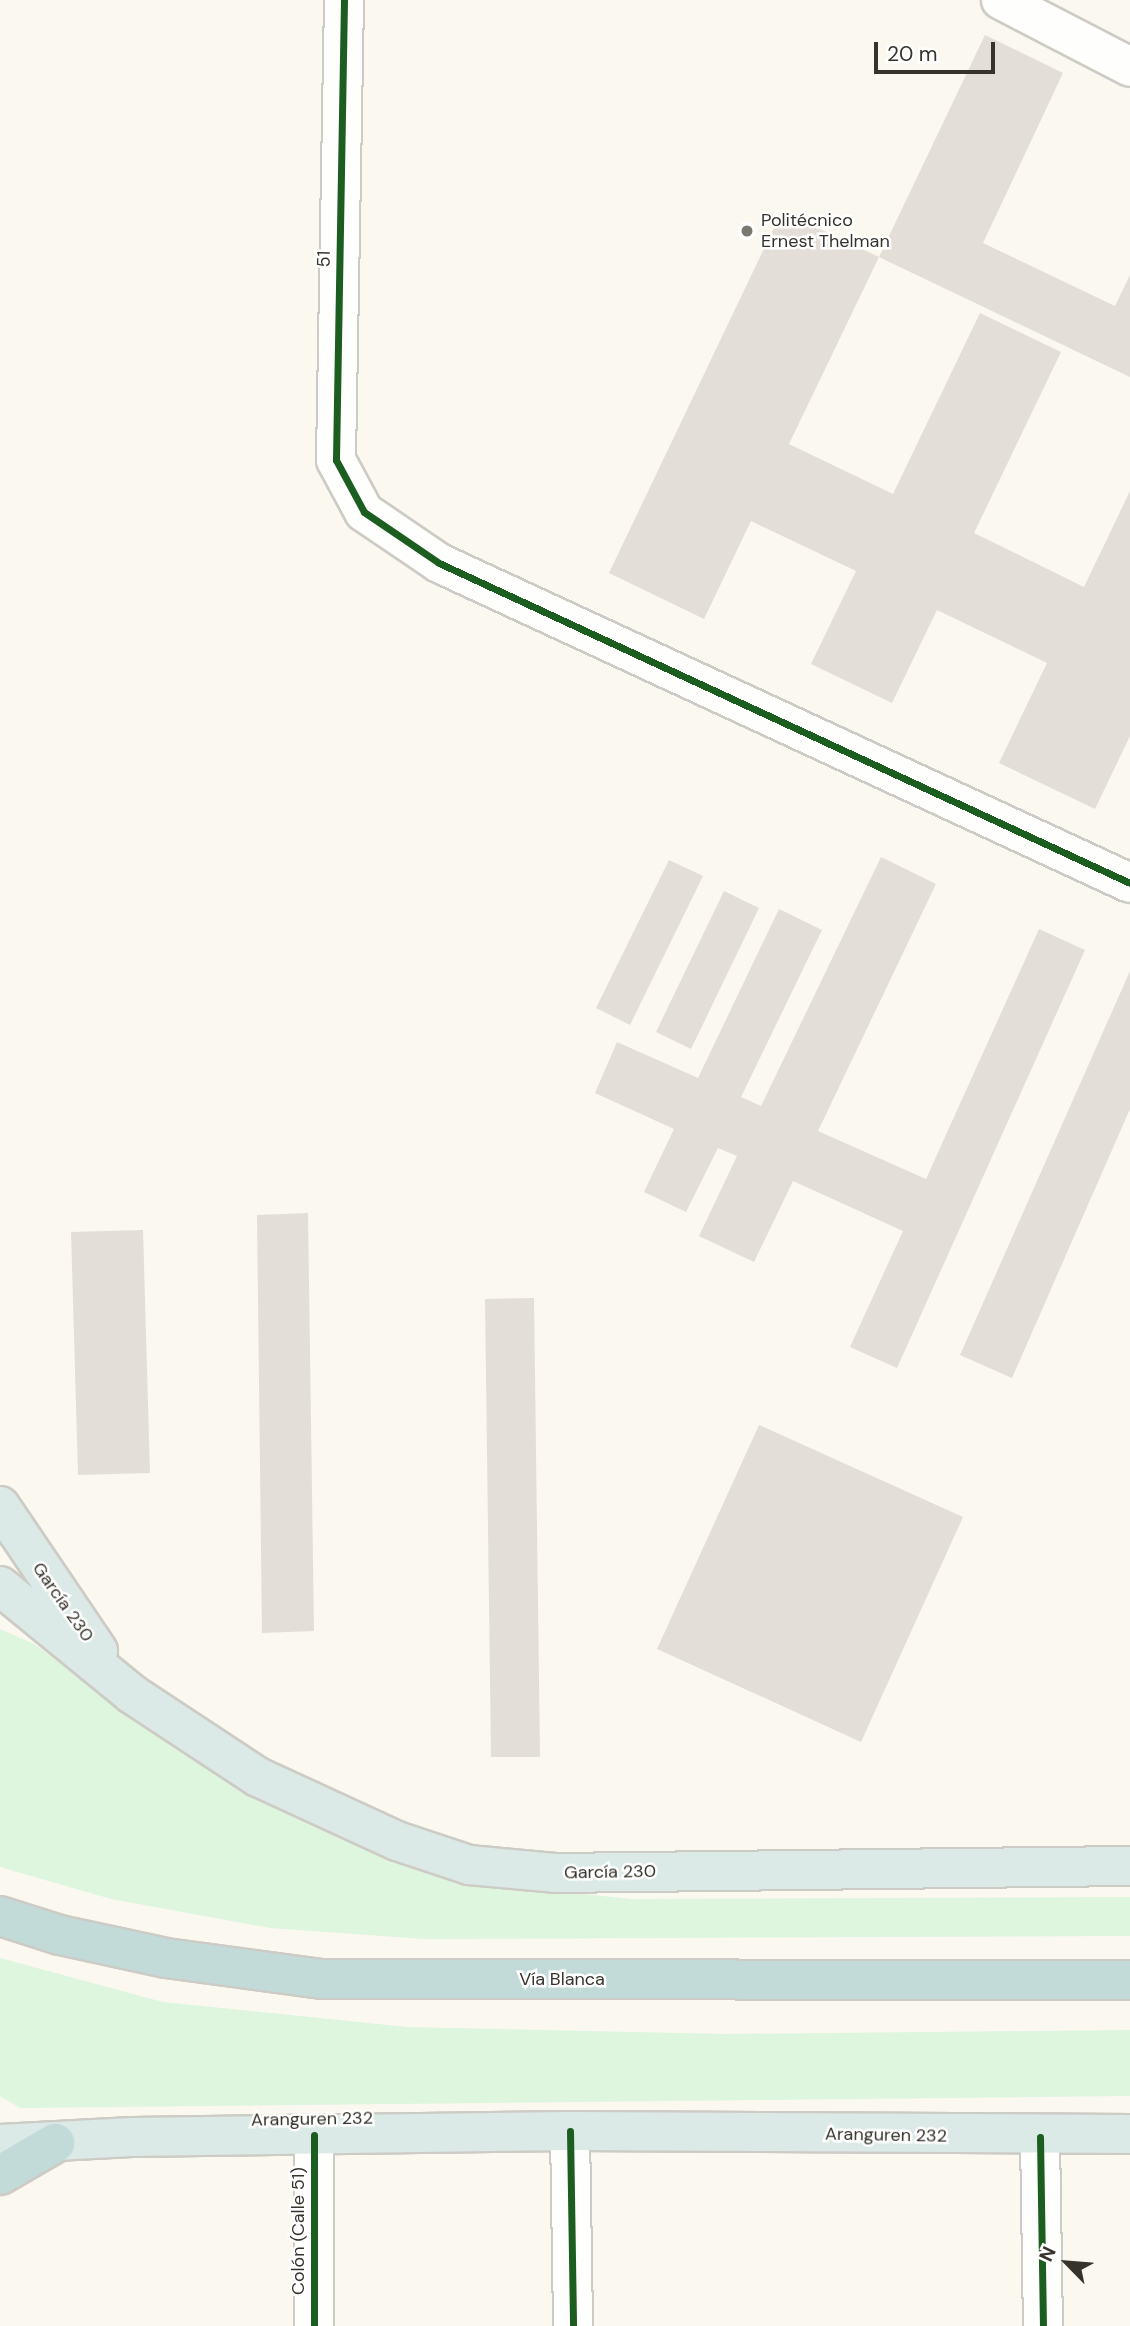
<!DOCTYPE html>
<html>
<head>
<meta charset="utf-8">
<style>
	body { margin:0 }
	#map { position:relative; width:1130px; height:2326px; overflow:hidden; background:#fbf8f0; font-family:"DM Sans",sans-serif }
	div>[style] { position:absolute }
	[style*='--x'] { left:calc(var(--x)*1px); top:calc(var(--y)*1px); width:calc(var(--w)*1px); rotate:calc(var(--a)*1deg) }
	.green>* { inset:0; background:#ddf6dd }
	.building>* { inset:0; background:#e3ded8 }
	.roads { filter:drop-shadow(2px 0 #cdcbc5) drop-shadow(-2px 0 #cdcbc5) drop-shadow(0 2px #cdcbc5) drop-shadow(0 -2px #cdcbc5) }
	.minor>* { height:38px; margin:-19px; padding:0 19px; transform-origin:19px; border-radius:19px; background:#fefefd }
	.major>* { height:38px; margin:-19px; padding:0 19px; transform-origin:19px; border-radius:19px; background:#dbe9e7 }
	.highway>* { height:38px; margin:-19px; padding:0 19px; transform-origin:19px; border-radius:19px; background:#c2dad8 }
	.cycleway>* { height:7px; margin:-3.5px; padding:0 3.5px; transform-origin:3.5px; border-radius:3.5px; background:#1b5e20 }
	.dots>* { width:19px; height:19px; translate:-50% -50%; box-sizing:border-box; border:4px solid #fff; border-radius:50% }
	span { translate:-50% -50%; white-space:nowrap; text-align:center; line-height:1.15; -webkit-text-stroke:5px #fff; paint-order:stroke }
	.poi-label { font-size:18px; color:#35332c }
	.left { translate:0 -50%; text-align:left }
	.street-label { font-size:18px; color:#35332c }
	.north { position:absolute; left:1032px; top:2228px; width:70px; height:70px; -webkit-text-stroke:5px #fff; paint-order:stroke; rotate:295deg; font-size:19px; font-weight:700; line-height:28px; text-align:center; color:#35332c }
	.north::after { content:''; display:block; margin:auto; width:24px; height:32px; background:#35332c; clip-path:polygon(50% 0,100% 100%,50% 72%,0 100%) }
	.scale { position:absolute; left:874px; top:42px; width:121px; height:32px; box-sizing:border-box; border:4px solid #35332c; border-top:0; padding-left:9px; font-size:21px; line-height:24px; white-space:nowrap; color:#35332c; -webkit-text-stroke:5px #fff; paint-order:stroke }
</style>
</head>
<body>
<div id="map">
	<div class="green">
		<div style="clip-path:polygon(0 1629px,34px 1644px,230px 1779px,457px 1881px,631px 1899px,1130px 1897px,1130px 1936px,424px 1939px,270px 1928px,111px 1899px,0 1867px)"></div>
		<div style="clip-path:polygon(0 1958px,163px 2002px,407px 2027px,725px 2034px,1130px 2030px,1130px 2096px,20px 2108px,0 2096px)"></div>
	</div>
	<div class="building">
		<div style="clip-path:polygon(985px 35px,1063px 73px,983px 243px,1115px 306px,1130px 275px,1130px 377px,879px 257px)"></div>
		<div style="clip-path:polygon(782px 211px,879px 257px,789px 444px,893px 494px,980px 313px,1061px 352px,974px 533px,1084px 587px,1130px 491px,1130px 736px,1095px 809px,999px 763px,1047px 663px,937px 610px,892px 703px,811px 664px,856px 571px,751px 521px,704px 619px,609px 573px)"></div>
		<div style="clip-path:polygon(881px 857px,936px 884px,818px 1131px,926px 1179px,1039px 929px,1085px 950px,897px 1368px,850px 1347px,903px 1231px,793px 1181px,754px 1262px,699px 1236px,737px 1156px,718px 1148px,686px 1212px,644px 1192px,674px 1129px,595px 1093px,617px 1042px,698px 1078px,779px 909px,822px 930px,741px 1097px,761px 1106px)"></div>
		<div style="clip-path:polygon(669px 860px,703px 876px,630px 1025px,596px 1008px)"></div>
		<div style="clip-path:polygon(724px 891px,759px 908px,691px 1049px,656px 1032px)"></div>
		<div style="clip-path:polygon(1130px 971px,1130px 1109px,1012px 1378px,960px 1355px)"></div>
		<div style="clip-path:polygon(308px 1213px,314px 1631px,262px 1633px,257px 1215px)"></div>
		<div style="clip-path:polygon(143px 1230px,150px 1473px,78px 1475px,71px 1232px)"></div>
		<div style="clip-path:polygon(534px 1298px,540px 1757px,491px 1757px,485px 1299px)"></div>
		<div style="clip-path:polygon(759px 1425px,963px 1517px,861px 1742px,657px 1649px)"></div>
	</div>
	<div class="roads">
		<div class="minor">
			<div style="--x:344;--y:0;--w:460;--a:91"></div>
			<div style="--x:336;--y:460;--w:59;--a:61.7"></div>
			<div style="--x:364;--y:512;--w:91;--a:34.2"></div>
			<div style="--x:439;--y:563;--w:761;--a:24.85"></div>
			<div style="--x:1001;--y:0;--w:145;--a:27.4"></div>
			<div style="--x:570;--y:2131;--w:195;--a:89.1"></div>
			<div style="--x:1040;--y:2137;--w:189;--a:89.1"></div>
			<div style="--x:314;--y:2326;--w:191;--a:-90"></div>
		</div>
		<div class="major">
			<div style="--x:0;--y:1506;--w:175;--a:55.9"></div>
			<div style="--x:0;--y:1586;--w:171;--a:39.3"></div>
			<div style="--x:132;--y:1694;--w:151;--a:33.4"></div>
			<div style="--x:258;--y:1777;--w:153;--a:24.7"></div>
			<div style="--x:397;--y:1841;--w:76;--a:18.4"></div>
			<div style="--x:469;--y:1865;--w:86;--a:5.3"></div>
			<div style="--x:555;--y:1873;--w:575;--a:-0.7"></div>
			<div style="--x:0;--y:2144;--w:132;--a:-3"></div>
			<div style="--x:132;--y:2137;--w:438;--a:-0.8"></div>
			<div style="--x:570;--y:2131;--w:560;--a:0.31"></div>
		</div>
		<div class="highway">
			<div style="--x:0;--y:1916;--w:63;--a:17.6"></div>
			<div style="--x:60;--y:1935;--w:108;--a:12.2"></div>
			<div style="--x:166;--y:1958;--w:157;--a:7.7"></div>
			<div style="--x:322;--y:1979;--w:808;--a:0.07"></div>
			<div style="--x:0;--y:2175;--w:64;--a:-30.2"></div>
		</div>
	</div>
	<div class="cycleway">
		<div style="--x:344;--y:0;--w:460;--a:91"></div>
		<div style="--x:336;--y:460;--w:59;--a:61.7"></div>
		<div style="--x:364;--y:512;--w:91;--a:34.2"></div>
		<div style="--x:439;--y:563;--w:761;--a:24.85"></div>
		<div style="--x:570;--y:2131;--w:195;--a:89.1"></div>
		<div style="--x:1040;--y:2137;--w:189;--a:89.1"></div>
		<div style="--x:314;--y:2326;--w:191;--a:-90"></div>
	</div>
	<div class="dots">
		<div style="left:747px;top:231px;background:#7a7871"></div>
	</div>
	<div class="poi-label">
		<span class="left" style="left:761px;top:231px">Politécnico<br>Ernest Thelman</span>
	</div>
	<div class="street-label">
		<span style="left:324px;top:259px;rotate:-89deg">51</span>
		<span style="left:63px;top:1602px;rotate:55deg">García 230</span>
		<span style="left:610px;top:1872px;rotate:-1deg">García 230</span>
		<span style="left:562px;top:1979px">Vía Blanca</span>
		<span style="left:312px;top:2119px;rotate:-1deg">Aranguren 232</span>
		<span style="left:886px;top:2135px;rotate:1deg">Aranguren 232</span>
		<span style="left:298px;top:2231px;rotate:-90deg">Colón (Calle 51)</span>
	</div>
	<div class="north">N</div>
	<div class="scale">20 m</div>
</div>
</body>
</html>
